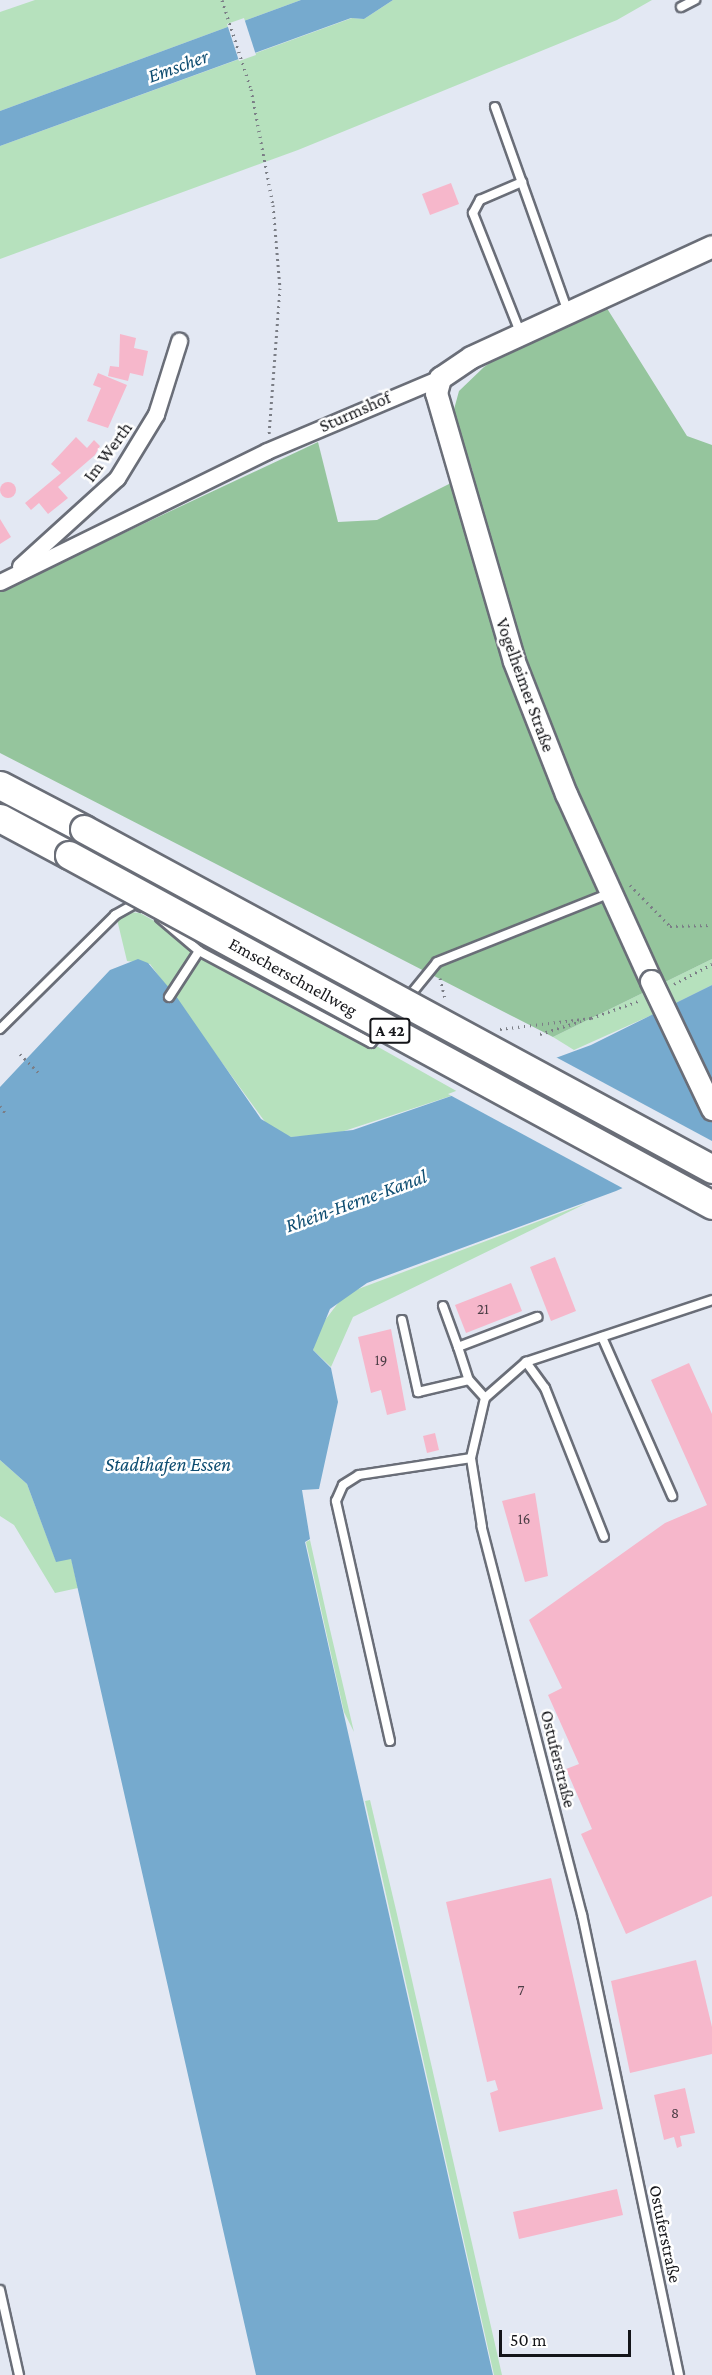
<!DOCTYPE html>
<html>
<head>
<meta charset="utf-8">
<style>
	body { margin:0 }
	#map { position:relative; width:712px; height:2375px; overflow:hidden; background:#e3e8f3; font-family:"Crimson Pro",serif }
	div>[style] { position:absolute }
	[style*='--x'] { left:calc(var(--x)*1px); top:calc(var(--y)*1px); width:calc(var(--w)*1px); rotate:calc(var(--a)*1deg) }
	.green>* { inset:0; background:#b6e1bd }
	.forest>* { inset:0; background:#95c59d }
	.water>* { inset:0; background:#76aace }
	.pier>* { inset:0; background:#e3e8f3 }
	.building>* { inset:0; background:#f6b7cb }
	.round { border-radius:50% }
	.path>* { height:3px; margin-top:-1.5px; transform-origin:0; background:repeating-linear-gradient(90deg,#7b7e86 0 1.5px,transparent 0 6px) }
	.roads { filter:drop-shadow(2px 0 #6a6e78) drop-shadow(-2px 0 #6a6e78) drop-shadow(0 2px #6a6e78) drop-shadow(0 -2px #6a6e78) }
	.lane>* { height:8px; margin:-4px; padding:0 4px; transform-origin:4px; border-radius:4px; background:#fff }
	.street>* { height:15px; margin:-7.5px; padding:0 7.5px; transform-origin:7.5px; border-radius:7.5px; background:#fff }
	.secondary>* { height:21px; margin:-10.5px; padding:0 10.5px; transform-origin:10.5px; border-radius:10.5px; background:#fff }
	.highway>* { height:27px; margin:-13.5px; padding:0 13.5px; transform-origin:13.5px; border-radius:13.5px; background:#fff }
	.bridges { filter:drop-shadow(2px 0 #6a6e78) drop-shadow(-2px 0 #6a6e78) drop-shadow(0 2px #6a6e78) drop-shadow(0 -2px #6a6e78) }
	.secondary-bridge>* { height:21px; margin:-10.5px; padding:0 10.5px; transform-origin:10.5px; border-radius:10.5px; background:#fff }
	.highway-bridge>* { height:27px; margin:-13.5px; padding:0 13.5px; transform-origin:13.5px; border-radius:13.5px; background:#fff }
	span { translate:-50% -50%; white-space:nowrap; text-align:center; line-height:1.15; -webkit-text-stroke:5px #fff; paint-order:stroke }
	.number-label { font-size:15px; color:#4c3e46 }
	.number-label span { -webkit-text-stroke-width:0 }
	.shield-label span { padding:2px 4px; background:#fff; border:2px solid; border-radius:4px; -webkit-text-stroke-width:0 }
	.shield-label { font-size:16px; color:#141519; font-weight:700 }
	.street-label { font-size:18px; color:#141519 }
	.water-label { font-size:20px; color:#0e4d71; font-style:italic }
	.scale { position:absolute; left:499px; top:2330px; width:132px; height:27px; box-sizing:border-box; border:3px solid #141519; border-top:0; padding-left:8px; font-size:18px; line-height:21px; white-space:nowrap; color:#141519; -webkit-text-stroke:4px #fff; paint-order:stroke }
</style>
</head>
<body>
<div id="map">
	<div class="green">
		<div style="clip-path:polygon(35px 0,301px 0,0 111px,0 12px)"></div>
		<div style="clip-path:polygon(393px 0,652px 0,617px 20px,298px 150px,0 259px,0 146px,352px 18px,364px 19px)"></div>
		<div style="clip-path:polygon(115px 911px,140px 913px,460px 1093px,335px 1134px,291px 1137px,271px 1130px,150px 964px,127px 961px)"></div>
		<div style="clip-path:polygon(712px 959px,712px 985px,654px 1014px,574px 1050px,553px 1037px)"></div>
		<div style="clip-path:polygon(587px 1203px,353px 1317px,331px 1367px,313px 1350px,319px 1328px,345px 1294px)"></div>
		<div style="clip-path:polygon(0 1460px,27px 1484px,56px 1561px,71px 1558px,78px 1588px,55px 1593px,14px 1525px,0 1516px)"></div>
		<div style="clip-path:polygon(310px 1540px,328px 1621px,354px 1732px,344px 1712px,306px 1542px)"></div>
		<div style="clip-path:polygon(370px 1800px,396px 1910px,502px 2375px,494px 2375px,365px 1801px)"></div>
	</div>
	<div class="forest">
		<div style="clip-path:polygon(603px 302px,687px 436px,712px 445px,712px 959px,553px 1037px,0 753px,0 591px,318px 442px,338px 522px,377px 520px,473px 472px,453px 413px,459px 391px,484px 367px,522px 341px)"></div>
	</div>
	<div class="water">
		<div style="clip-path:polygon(301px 0,393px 0,364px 19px,351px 18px,0 146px,0 111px)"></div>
		<div style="clip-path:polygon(138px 959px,148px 963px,176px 996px,261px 1119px,291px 1137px,353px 1130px,460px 1093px,591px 1045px,712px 985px,712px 1148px,616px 1191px,367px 1283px,330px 1309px,313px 1350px,331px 1368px,338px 1402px,319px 1489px,302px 1490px,310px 1539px,305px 1542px,493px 2375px,256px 2375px,71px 1559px,56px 1562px,27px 1484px,0 1460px,0 1087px,110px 970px)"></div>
	</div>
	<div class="pier">
		<div style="clip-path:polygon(244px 18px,256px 55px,239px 61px,227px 24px)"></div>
		<div style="clip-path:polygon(552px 1055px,712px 1141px,712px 1151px,626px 1190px,448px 1094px)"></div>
	</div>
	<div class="building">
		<div style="clip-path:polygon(451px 183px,459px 204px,430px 215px,422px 194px)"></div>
		<div style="clip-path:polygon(120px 334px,136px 338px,134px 348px,148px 351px,143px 376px,130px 373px,128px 381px,108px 376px,110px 366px,119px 367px)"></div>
		<div style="clip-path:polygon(98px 373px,127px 385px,108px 428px,87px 421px,101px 388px,93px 385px)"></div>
		<div style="clip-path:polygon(76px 437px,87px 448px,94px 440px,100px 446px,95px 455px,58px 487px,68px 498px,48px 514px,39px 503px,31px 510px,25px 503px,61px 473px,51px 464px)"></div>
		<div class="round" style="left:0;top:482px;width:16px;height:16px"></div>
		<div style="clip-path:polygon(0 519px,11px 537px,0 544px)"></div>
		<div style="clip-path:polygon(555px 1257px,576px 1311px,551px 1321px,530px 1267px)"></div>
		<div style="clip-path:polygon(511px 1283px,522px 1311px,466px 1333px,455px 1305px)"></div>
		<div style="clip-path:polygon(391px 1329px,406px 1410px,387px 1415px,381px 1390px,371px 1393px,358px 1337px)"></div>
		<div style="clip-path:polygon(689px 1363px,712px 1414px,712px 1896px,626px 1934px,581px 1834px,592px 1829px,566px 1769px,579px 1764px,548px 1695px,562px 1688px,529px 1620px,665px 1523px,707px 1505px,651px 1380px)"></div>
		<div style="clip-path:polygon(435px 1433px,439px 1450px,427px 1453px,423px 1436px)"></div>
		<div style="clip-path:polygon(535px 1493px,548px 1576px,525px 1582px,502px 1501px)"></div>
		<div style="clip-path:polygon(551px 1878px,603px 2109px,499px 2132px,490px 2093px,498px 2090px,495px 2080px,487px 2082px,446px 1902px)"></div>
		<div style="clip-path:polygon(696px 1960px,712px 2027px,712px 2054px,630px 2073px,611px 1981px)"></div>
		<div style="clip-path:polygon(685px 2088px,695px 2133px,680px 2136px,682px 2146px,677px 2148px,674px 2137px,664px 2140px,654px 2095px)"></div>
		<div style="clip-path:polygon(617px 2189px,623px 2215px,519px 2239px,513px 2212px)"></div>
	</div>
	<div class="path">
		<div style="--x:222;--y:0;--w:94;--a:72"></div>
		<div style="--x:251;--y:89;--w:118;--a:79.3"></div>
		<div style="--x:273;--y:205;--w:83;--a:85.2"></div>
		<div style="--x:280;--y:288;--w:146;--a:94.3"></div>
		<div style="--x:630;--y:885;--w:57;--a:45.7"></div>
		<div style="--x:670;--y:926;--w:42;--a:-1.4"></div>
		<div style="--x:440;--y:978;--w:21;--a:76"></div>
		<div style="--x:674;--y:984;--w:43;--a:-27.8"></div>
		<div style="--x:591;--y:1018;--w:53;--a:-19.8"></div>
		<div style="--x:500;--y:1029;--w:92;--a:-6.9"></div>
		<div style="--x:540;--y:1034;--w:43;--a:-17.6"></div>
		<div style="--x:20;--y:1054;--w:28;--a:45"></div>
		<div style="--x:0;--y:1106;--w:10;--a:53"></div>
	</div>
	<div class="roads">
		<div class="lane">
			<div style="--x:681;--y:7;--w:16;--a:-27"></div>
			<div style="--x:495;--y:107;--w:218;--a:70.4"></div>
			<div style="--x:520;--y:332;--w:128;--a:-111.6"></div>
			<div style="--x:473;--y:213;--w:15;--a:-62"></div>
			<div style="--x:480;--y:200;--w:46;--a:-23.2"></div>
			<div style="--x:160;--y:918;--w:51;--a:40.2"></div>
			<div style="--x:199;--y:951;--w:195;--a:28.1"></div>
			<div style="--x:371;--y:1043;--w:104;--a:-50.8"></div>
			<div style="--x:437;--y:962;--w:186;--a:-21.7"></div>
			<div style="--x:169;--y:997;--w:55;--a:-56.9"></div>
			<div style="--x:0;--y:1029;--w:162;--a:-44.7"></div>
			<div style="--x:115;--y:915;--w:23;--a:-29"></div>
			<div style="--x:135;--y:904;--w:8;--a:23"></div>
			<div style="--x:443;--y:1306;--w:44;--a:69.9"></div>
			<div style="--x:458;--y:1347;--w:85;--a:-20.8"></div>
			<div style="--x:402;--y:1320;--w:74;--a:77.5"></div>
			<div style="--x:418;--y:1392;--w:52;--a:-13.2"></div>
			<div style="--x:602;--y:1337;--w:174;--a:66.2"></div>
			<div style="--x:458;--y:1347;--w:35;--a:72"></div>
			<div style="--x:469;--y:1380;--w:24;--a:48"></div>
			<div style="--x:526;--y:1362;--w:32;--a:54"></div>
			<div style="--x:545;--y:1388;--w:160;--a:68.4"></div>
			<div style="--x:390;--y:1741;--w:246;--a:-102.7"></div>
			<div style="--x:336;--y:1501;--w:17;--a:-66"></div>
			<div style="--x:343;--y:1485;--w:19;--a:-32"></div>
			<div style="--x:359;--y:1475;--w:113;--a:-8.6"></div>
			<div style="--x:0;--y:2290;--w:87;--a:77.4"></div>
			<div style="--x:679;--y:2375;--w:470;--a:-101.9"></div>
			<div style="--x:582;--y:1915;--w:401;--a:-104.5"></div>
			<div style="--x:482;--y:1527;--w:70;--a:-99.1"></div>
			<div style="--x:471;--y:1458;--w:62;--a:-76.9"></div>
			<div style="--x:485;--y:1398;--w:55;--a:-41.3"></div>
			<div style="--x:526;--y:1362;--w:196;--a:-18.4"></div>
		</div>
		<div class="street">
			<div style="--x:20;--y:566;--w:131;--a:-42.2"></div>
			<div style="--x:117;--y:478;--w:75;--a:-58.6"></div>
			<div style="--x:156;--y:414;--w:77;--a:-72.5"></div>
			<div style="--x:0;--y:582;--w:297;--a:-26.1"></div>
			<div style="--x:267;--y:451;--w:188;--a:-22.9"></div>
		</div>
		<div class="secondary">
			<div style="--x:651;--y:981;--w:205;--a:-114.4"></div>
			<div style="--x:566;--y:794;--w:143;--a:-111.4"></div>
			<div style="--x:514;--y:661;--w:279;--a:-106.2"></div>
			<div style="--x:436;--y:393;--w:16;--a:-75"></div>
			<div style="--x:440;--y:378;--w:37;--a:-34"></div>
			<div style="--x:471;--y:357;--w:265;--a:-24.7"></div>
		</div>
		<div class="highway">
			<div style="--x:0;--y:785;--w:95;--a:27.6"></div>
			<div style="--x:0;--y:818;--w:78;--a:28.2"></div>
		</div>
	</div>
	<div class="bridges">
		<div class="secondary-bridge">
			<div style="--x:651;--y:981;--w:142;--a:64.5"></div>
		</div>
		<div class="highway-bridge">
			<div style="--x:84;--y:829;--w:714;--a:28.43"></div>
			<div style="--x:69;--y:855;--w:732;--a:28.56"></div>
		</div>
	</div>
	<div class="number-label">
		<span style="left:483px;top:1310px">21</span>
		<span style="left:381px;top:1361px">19</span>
		<span style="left:524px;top:1520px">16</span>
		<span style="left:521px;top:1991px">7</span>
		<span style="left:675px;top:2114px">8</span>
	</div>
	<div class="shield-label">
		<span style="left:390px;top:1031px">A 42</span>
	</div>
	<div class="street-label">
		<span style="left:355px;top:412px;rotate:-24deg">Sturmshof</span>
		<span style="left:108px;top:452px;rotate:-54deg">Im Werth</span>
		<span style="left:525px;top:685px;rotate:70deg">Vogelheimer Straße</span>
		<span style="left:293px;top:977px;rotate:29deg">Emscherschnellweg</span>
		<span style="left:558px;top:1759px;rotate:76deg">Ostuferstraße</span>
		<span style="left:665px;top:2234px;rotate:78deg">Ostuferstraße</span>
	</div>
	<div class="water-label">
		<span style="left:178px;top:66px;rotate:-20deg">Emscher</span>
		<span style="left:356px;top:1201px;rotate:-20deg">Rhein-Herne-Kanal</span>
		<span style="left:168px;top:1464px">Stadthafen Essen</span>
	</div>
	<div class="scale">50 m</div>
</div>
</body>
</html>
